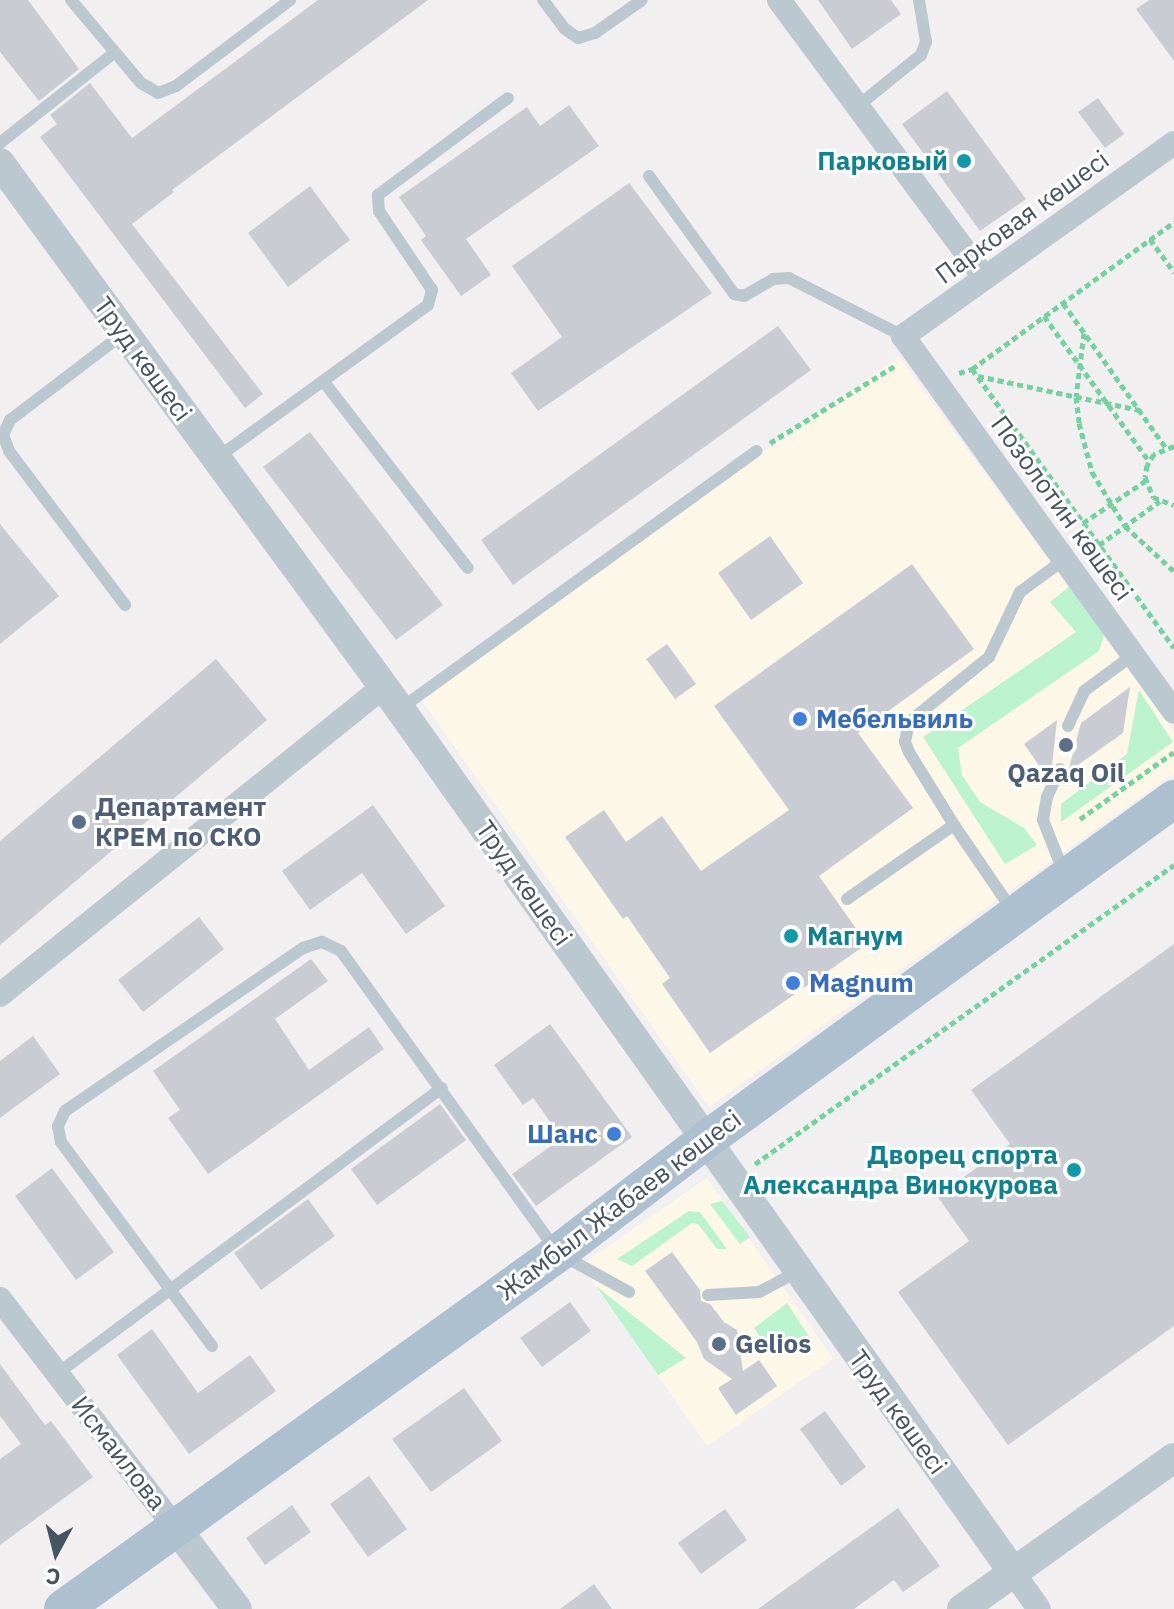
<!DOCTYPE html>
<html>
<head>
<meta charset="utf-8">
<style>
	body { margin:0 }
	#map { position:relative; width:1174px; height:1609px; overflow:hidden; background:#f2eff0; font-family:"IBM Plex Sans",sans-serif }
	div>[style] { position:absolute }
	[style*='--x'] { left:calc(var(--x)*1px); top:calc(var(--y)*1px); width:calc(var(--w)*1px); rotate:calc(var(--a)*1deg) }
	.commercial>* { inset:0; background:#fdf7e8 }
	.green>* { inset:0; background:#bbf3cf }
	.building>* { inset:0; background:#c9cdd3 }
	.path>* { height:5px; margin-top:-2.5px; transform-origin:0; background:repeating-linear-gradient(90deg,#71d39f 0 6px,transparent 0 10px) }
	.service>* { height:12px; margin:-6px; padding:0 6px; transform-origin:6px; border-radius:6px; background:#bcc8d0 }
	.minor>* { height:24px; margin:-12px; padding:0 12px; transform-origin:12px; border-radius:12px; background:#bcc8d0 }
	.tertiary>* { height:30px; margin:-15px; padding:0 15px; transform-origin:15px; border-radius:15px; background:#bcc8d0 }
	.primary>* { height:38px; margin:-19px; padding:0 19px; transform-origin:19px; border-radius:19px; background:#adc0d0 }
	.dots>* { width:22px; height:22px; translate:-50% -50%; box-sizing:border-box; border:4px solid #fff; border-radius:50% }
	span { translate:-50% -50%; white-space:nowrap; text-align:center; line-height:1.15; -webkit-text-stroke:6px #fff; paint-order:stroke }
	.culture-label { font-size:26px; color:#0d838f; font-weight:700 }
	.right { translate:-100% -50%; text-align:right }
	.left { translate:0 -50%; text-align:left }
	.street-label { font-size:26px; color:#46545f }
	.shop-label { font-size:26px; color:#366cbe; font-weight:700 }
	.service-label { font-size:26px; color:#4e5e75; font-weight:700 }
	.north { position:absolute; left:16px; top:1513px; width:80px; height:80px; -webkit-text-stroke:6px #fff; paint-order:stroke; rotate:187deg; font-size:22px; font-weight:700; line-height:32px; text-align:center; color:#46545f }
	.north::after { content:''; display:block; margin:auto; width:28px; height:36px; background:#46545f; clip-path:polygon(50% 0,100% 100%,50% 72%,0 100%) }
</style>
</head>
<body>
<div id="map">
	<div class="commercial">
		<div style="clip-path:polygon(899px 357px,1174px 731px,1174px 773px,709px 1107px,418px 695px)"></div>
		<div style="clip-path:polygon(707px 1178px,833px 1359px,707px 1446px,581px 1265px)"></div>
	</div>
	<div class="green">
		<div style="clip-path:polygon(1070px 586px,1105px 632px,1099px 651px,958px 748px,962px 775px,980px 802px,1024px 828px,1037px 845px,1005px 864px,923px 737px,1076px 632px,1050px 602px)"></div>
		<div style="clip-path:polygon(1139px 690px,1173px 742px,1061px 822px,1061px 804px,1127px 754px)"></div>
		<div style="clip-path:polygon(722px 1201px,750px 1237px,740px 1244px,710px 1204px)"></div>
		<div style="clip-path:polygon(689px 1211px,700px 1212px,727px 1249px,717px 1249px,698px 1224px,692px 1223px,632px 1266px,617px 1259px)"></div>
		<div style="clip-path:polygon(596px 1286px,686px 1358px,658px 1375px)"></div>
		<div style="clip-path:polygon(787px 1303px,810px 1338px,772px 1356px,754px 1328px)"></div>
	</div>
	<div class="building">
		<div style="clip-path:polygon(0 0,28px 0,79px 69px,39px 101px,0 52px)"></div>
		<div style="clip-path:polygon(318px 0,428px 0,172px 190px,174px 192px,132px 224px,263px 394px,245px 408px,40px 137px,57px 124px,50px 115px,90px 83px,132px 138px)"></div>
		<div style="clip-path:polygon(818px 0,891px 0,901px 14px,852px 49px)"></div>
		<div style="clip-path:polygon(1149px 0,1174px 0,1174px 61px,1136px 9px)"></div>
		<div style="clip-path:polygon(947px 91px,1026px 199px,980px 231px,902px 124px)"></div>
		<div style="clip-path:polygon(1098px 98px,1124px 134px,1105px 148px,1078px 112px)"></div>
		<div style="clip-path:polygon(569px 105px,599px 146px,466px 239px,491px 275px,461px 296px,421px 240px,426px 236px,399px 197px,527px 107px,540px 126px)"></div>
		<div style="clip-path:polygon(629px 183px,712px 293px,538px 411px,511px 373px,562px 337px,512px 266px)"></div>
		<div style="clip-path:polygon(310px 186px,350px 240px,288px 287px,248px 233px)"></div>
		<div style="clip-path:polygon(778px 326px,811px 370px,513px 585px,481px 540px)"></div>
		<div style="clip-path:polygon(310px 432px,443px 605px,396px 640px,263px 467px)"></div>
		<div style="clip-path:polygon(0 524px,59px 596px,0 644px)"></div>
		<div style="clip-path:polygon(770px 536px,803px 583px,751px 620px,718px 573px)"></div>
		<div style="clip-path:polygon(912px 564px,974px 649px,858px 733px,913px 808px,819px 876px,867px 944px,710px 1053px,662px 984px,670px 978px,627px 916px,623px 919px,565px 837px,604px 810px,626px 842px,662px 816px,701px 871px,789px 810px,714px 706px)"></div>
		<div style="clip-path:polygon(667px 644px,696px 684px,675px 699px,646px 659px)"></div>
		<div style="clip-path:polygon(216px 659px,267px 720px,0 945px,0 841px)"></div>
		<div style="clip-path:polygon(1130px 687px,1123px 733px,1068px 772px,1081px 723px)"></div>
		<div style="clip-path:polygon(1057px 720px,1052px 765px,1047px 777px,1024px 744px)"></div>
		<div style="clip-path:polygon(373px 805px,445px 906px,406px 934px,362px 873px,310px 910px,282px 871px)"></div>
		<div style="clip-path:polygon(199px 917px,224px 949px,143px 1012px,118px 980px)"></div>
		<div style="clip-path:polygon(1174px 944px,1174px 1326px,1008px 1445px,898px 1292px,969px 1241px,937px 1196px,1010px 1144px,971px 1090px)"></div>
		<div style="clip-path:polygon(311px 959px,328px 981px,275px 1019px,309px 1070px,369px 1027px,384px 1049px,208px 1174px,168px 1118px,180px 1110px,153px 1071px)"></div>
		<div style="clip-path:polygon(550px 1024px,632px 1137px,536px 1206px,512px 1174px,562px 1138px,533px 1098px,523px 1105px,494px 1065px)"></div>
		<div style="clip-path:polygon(33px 1036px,60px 1074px,0 1118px,0 1061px)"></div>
		<div style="clip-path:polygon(440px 1104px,466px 1140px,377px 1205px,351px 1169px)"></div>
		<div style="clip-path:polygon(52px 1168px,114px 1252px,76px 1280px,15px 1196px)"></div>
		<div style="clip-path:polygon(308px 1199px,335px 1236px,261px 1290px,234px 1253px)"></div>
		<div style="clip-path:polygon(672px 1252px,700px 1290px,701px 1301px,710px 1304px,724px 1322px,737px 1330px,743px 1371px,759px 1360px,777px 1386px,736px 1415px,718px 1388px,732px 1379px,704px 1359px,697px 1342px,645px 1271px)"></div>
		<div style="clip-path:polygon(570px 1302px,591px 1331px,542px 1367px,520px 1338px)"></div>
		<div style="clip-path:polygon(152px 1329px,198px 1393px,250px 1355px,276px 1391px,189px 1454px,117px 1355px)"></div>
		<div style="clip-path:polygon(0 1364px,45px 1425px,51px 1421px,93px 1477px,0 1545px,0 1459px,21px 1444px,0 1416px)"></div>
		<div style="clip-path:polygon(464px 1388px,502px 1441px,431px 1492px,392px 1439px)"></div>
		<div style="clip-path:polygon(825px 1411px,866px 1467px,841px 1486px,800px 1429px)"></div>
		<div style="clip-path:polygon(369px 1476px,407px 1529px,368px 1557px,330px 1504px)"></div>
		<div style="clip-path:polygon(292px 1505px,311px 1532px,265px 1565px,246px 1538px)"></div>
		<div style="clip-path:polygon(898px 1508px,940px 1566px,903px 1592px,894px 1580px,854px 1609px,758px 1609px)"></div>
		<div style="clip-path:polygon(725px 1509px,747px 1540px,701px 1574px,678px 1543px)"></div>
		<div style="clip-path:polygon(594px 1584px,612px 1609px,560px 1609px)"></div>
	</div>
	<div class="path">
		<div style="--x:1150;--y:239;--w:41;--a:54"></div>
		<div style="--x:1063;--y:303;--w:178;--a:54.6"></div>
		<div style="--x:1044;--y:316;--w:179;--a:54.1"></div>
		<div style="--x:1084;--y:333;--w:64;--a:97.1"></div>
		<div style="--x:1076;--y:397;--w:26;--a:83"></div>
		<div style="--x:1079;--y:423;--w:51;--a:75.1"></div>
		<div style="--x:1092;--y:472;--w:63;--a:58.6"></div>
		<div style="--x:1125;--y:526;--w:67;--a:42.6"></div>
		<div style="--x:972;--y:369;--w:344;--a:54.1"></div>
		<div style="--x:959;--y:373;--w:14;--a:-17"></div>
		<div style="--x:972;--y:369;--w:250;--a:-36"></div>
		<div style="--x:978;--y:376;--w:165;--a:11.9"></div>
		<div style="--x:770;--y:443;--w:150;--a:-31.7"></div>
		<div style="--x:1174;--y:446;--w:22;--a:158"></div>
		<div style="--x:1154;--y:454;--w:13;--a:122"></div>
		<div style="--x:1147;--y:465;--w:12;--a:99"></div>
		<div style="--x:1145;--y:477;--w:22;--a:68"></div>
		<div style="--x:1153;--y:497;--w:22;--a:21"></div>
		<div style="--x:1083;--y:523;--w:75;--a:-34.1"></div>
		<div style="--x:1099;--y:545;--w:75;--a:-35.8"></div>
		<div style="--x:1080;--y:819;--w:115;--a:-35.5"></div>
		<div style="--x:755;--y:1164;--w:515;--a:-35.51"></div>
	</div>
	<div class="service">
		<div style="--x:71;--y:0;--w:109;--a:49.9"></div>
		<div style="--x:141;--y:83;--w:20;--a:30"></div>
		<div style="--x:158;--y:93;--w:19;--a:-21"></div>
		<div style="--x:176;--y:86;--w:143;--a:-37"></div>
		<div style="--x:543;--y:0;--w:36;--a:53"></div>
		<div style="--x:565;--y:29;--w:16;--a:35"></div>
		<div style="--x:578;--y:38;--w:18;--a:-16"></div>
		<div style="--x:595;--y:33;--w:57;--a:-35.1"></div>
		<div style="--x:859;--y:105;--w:80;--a:-38.9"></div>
		<div style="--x:921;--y:55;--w:14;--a:-69"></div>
		<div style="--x:926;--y:42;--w:43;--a:-99.5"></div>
		<div style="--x:0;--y:143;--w:145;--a:-38.3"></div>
		<div style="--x:649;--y:176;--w:145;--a:54.2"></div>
		<div style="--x:734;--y:294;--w:10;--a:11"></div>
		<div style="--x:744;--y:296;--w:34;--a:-30"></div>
		<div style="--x:773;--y:279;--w:16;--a:-4"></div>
		<div style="--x:789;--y:278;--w:128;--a:27"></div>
		<div style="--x:123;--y:334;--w:142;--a:142.7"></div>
		<div style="--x:10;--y:420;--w:17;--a:115"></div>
		<div style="--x:3;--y:435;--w:17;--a:69"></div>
		<div style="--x:9;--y:451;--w:193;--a:53"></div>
		<div style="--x:324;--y:382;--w:235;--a:52.3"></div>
		<div style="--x:218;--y:457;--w:259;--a:-35.9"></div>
		<div style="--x:428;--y:305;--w:16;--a:-75"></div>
		<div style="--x:432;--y:290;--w:95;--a:-123.9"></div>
		<div style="--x:379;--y:211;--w:16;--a:-94"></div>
		<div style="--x:378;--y:195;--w:162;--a:-36.7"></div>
		<div style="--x:400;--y:709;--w:440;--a:-35.9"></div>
		<div style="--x:1068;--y:726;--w:38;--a:-65"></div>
		<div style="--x:1084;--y:691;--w:61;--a:-36.3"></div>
		<div style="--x:1060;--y:769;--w:31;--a:115"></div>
		<div style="--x:1047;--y:797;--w:23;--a:100"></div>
		<div style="--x:1043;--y:820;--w:57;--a:68.4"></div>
		<div style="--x:954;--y:825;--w:103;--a:55.7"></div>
		<div style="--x:847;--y:899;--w:130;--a:-34.7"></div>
		<div style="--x:954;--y:825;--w:86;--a:-121.7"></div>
		<div style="--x:909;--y:752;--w:11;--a:-112"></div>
		<div style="--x:905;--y:742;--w:20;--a:-79"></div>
		<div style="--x:909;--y:722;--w:103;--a:-39.1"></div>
		<div style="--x:989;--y:657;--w:72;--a:-64.5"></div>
		<div style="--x:1020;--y:592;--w:56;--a:-36.3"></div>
		<div style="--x:708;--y:1295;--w:51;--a:-3.4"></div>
		<div style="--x:759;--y:1292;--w:43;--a:-27.8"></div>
		<div style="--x:212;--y:1346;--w:254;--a:-126.5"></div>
		<div style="--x:61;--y:1142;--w:16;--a:-101"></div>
		<div style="--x:58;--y:1126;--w:17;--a:-65"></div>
		<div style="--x:65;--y:1111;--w:288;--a:-34.4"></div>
		<div style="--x:303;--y:948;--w:20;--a:-18"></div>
		<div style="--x:322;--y:942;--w:21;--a:25"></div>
		<div style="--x:341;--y:951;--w:372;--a:54.3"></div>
		<div style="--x:558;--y:1253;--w:81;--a:28.8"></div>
		<div style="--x:58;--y:1373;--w:478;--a:-36.6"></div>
	</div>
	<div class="minor">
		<div style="--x:779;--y:0;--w:346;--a:53.5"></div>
		<div style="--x:1174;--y:143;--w:333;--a:144.5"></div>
		<div style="--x:903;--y:336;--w:463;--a:54.2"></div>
		<div style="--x:0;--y:995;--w:491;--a:-38.8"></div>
		<div style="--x:0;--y:1299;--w:289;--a:52.5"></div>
		<div style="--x:1013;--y:1572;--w:45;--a:54.9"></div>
	</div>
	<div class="tertiary">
		<div style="--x:0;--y:163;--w:677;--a:53.77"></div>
		<div style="--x:400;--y:709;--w:1059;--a:54.61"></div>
		<div style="--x:176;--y:1528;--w:101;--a:53"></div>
		<div style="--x:962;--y:1609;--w:260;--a:-35.5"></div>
	</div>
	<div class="primary">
		<div style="--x:63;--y:1609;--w:610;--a:-35.72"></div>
		<div style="--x:558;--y:1253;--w:186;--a:-37.4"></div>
		<div style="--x:706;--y:1140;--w:579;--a:-36.08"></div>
	</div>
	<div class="dots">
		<div style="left:964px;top:161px;background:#0f9aa8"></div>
		<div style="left:800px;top:719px;background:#3f7fe0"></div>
		<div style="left:1066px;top:745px;background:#5c6f8a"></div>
		<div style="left:79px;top:822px;background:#5c6f8a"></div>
		<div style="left:791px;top:936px;background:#0f9aa8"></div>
		<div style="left:793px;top:983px;background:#3f7fe0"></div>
		<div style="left:614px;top:1134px;background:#3f7fe0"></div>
		<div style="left:1074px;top:1170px;background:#0f9aa8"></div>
		<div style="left:719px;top:1344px;background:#5c6f8a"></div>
	</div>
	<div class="culture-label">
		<span class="right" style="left:948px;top:161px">Парковый</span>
		<span class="left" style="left:807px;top:936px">Магнум</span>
		<span class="right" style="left:1058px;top:1170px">Дворец спорта<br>Александра Винокурова</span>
	</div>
	<div class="street-label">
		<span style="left:1022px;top:217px;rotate:-36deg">Парковая көшесі</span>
		<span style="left:143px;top:359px;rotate:54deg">Труд көшесі</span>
		<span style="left:1062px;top:508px;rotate:54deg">Позолотин көшесі</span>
		<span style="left:524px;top:883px;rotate:55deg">Труд көшесі</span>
		<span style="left:619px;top:1205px;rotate:-37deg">Жамбыл Жабаев көшесі</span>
		<span style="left:898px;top:1412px;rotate:54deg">Труд көшесі</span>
		<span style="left:119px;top:1453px;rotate:52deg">Исмаилова</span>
	</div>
	<div class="shop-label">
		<span class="left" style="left:816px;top:719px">Мебельвиль</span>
		<span class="left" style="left:809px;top:983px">Magnum</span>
		<span class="right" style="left:598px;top:1134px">Шанс</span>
	</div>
	<div class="service-label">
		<span style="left:1066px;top:773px">Qazaq Oil</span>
		<span class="left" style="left:95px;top:822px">Департамент<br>КРЕМ по СКО</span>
		<span class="left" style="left:735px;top:1344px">Gelios</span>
	</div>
	<div class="north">С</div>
</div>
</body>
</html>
